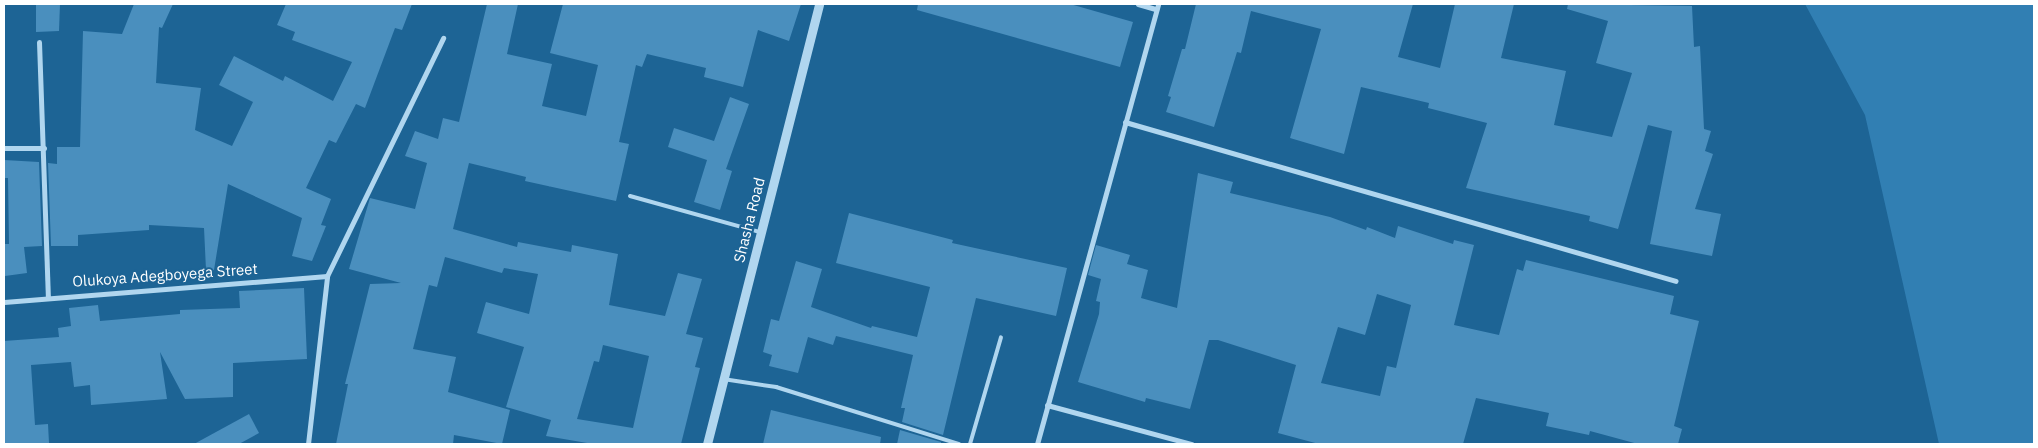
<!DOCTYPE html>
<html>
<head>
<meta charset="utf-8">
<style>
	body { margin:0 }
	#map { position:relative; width:2038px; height:448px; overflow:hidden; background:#1d6495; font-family:"IBM Plex Sans",sans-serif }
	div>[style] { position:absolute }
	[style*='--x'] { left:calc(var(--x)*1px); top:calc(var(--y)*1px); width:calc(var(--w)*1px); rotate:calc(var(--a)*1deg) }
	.green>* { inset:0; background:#317fb3 }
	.building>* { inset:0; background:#4a8fbe }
	.service>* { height:4px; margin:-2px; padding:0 2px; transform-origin:2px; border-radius:2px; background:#b0d6ef }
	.minor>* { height:5px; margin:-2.5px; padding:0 2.5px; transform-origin:2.5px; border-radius:2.5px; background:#b0d6ef }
	.tertiary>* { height:9px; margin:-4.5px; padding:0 4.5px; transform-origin:4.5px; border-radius:4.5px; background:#b0d6ef }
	span { translate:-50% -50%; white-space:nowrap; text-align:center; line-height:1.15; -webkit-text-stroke:4px #1d6495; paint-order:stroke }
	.street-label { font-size:15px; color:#fff }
	.frame { position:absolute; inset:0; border:5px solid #fff; pointer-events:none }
</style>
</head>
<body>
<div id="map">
	<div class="green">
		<div style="clip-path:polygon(1805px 4px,2034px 4px,2034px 444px,1939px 444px,1865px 115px)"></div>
	</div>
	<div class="building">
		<div style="clip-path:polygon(36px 4px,60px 4px,59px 31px,36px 32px)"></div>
		<div style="clip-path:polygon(134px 4px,173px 4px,162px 28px,159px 27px,156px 83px,201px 88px,195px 130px,232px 146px,253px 102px,219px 85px,234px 56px,283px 81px,285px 76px,333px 101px,352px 62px,292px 40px,295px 32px,277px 25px,286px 4px,412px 4px,402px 30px,395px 28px,365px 108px,356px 104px,336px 143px,329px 140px,306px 188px,331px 199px,321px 225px,326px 226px,312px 261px,292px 256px,302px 218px,228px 184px,214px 270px,206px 270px,204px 228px,149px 225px,149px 230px,78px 235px,78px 246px,51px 246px,48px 163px,57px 164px,57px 147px,80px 147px,83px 31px,122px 34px)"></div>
		<div style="clip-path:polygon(evenodd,487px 4px,518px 4px,507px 54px,552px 64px,542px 106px,586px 116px,598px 65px,550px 53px,563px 4px,801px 4px,789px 41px,758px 30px,743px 87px,704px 77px,706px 68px,647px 54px,642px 67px,636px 65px,619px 142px,629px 144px,616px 201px,525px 181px,526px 177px,469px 163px,453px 229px,517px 247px,518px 242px,571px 252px,572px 245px,618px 254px,609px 305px,665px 316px,678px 273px,702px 279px,686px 334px,703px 338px,695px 367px,700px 368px,681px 444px,593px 444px,546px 436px,551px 420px,506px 407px,524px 347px,477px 333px,486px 302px,529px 314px,538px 274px,504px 268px,502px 273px,445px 257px,437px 287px,429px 285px,413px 349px,456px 357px,448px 392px,510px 410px,502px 444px,454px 435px,453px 444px,336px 444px,348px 384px,345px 384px,370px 284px,401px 283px,349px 269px,370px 198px,415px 209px,427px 163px,405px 156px,415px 131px,438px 139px,443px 118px,459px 122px,487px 4px,603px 345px,649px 356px,633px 428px,577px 419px,594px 361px,599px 362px,603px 345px)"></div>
		<div style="clip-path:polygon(918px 4px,1070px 4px,1133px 22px,1120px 67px,917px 10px)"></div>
		<div style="clip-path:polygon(1196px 4px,1413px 4px,1398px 57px,1440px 68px,1455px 4px,1514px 4px,1501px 58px,1566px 71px,1554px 125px,1612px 137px,1632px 73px,1596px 63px,1608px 21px,1567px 9px,1568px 4px,1692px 6px,1694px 47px,1700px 46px,1704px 129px,1711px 131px,1705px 151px,1713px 154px,1695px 209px,1721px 214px,1712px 256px,1650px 244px,1672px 131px,1648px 125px,1618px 229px,1589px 221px,1590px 216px,1466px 188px,1487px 123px,1428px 108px,1429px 103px,1361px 87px,1344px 154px,1290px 138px,1321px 29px,1251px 11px,1241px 53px,1237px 52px,1214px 127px,1166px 112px,1171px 97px,1168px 96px,1182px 49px,1185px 49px)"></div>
		<div style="clip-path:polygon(730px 97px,749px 104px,726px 169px,732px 171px,720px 210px,694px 202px,707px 160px,668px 147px,674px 128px,714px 141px)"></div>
		<div style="clip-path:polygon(4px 160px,39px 162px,42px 246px,24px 247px,27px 273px,5px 276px,4px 244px,9px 244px,8px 178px,4px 178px)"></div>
		<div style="clip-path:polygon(evenodd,1198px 173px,1233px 182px,1230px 193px,1330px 217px,1366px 230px,1367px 227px,1395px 238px,1398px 226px,1453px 244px,1454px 240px,1474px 245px,1454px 325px,1499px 335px,1517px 269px,1523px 271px,1526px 260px,1674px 296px,1670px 314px,1699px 321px,1674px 426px,1682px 429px,1678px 444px,1638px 444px,1590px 431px,1589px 435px,1546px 426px,1549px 413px,1476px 398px,1463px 444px,1319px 444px,1278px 433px,1296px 365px,1218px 340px,1209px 340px,1190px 409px,1146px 398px,1145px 402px,1078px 382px,1099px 314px,1100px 302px,1096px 301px,1101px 279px,1088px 275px,1096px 245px,1130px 255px,1127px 264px,1148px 270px,1141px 298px,1177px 308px,1198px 173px,1377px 294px,1411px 305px,1396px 368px,1387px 366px,1380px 396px,1321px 383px,1338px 327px,1365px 335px,1377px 294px)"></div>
		<div style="clip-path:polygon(849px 213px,953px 240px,952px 243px,1067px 268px,1056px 316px,976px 298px,943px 435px,902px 422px,905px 408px,901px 408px,913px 355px,836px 336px,833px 345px,808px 337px,798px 373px,769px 366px,772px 355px,763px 352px,771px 319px,779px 321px,796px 261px,822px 269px,811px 307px,871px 328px,872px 326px,917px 337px,930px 287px,836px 263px)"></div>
		<div style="clip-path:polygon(304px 288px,307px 359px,233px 363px,233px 397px,185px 399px,160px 352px,167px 399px,91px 405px,90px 385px,74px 387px,71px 362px,31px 365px,35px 425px,48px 424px,49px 443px,4px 444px,4px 341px,59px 337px,58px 328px,71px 326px,69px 308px,98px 305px,100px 321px,180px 314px,180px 310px,240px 308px,239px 291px)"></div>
		<div style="clip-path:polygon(771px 410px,881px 437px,880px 444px,763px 444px)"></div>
		<div style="clip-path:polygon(249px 414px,259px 433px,239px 444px,194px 444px)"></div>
		<div style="clip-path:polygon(900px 430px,941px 442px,941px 444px,897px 444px)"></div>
	</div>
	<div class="service">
		<div style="--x:630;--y:196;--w:135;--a:15.5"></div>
		<div style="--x:723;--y:379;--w:54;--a:8.6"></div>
		<div style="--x:776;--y:387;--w:192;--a:17.3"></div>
		<div style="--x:970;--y:444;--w:111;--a:-73.8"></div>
	</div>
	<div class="minor">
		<div style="--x:1138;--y:4;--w:19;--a:16"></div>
		<div style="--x:39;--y:42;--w:254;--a:88"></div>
		<div style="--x:1125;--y:122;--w:573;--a:16.1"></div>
		<div style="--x:4;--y:148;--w:40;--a:0"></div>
		<div style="--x:4;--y:302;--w:324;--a:-4.6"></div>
		<div style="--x:1047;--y:405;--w:150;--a:15.1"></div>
		<div style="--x:308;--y:444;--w:169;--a:-83.5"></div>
		<div style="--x:327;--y:276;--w:265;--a:-64"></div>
		<div style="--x:1037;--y:444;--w:456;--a:-74.6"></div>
	</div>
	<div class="tertiary">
		<div style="--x:707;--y:444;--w:454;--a:-75.7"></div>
	</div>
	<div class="street-label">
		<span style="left:749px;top:220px;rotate:-76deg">Shasha Road</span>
		<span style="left:165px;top:275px;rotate:-4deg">Olukoya Adegboyega Street</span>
	</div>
	<div class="frame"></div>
</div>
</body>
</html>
